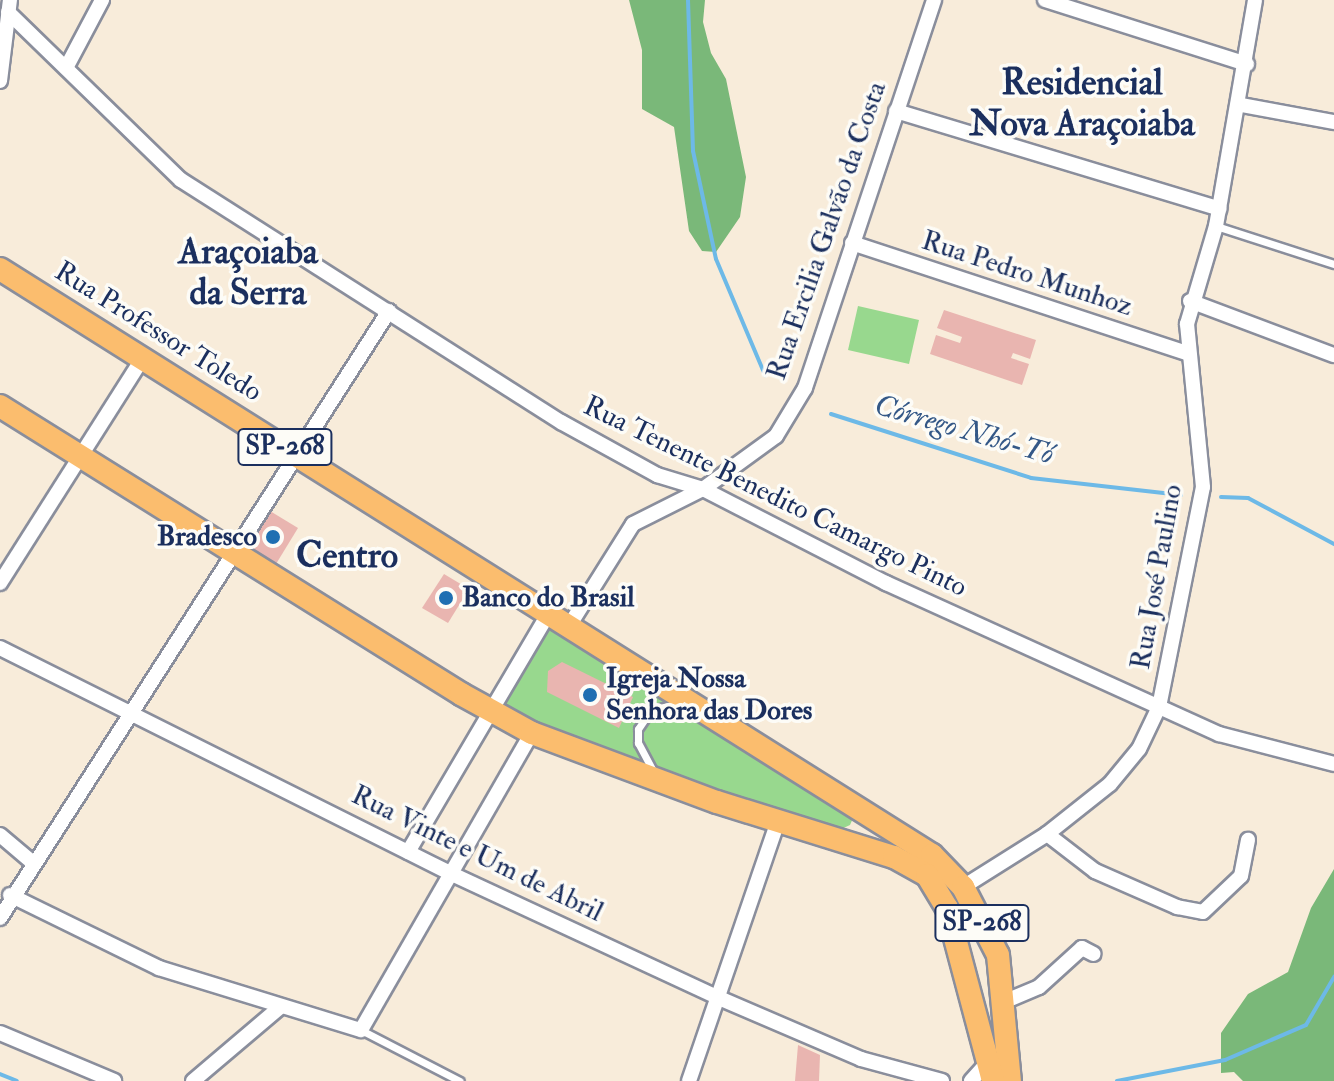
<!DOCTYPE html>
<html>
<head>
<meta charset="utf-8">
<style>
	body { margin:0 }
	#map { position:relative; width:1334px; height:1081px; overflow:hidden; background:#f8ecda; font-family:"IM FELL Double Pica",serif }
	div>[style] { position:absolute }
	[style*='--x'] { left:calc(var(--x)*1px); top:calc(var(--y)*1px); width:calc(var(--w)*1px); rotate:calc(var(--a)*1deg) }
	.green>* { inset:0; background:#98d88e }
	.forest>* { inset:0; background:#7ab879 }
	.stream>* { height:4px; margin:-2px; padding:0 2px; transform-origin:2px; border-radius:2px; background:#6db9e7 }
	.building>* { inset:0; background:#e9b5b0 }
	.roads { filter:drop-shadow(2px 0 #8a8e9c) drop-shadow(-2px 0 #8a8e9c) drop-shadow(0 2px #8a8e9c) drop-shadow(0 -2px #8a8e9c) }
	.lane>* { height:7px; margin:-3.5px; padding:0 3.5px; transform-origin:3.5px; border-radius:3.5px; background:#fff }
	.street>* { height:14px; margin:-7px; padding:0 7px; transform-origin:7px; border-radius:7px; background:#fff }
	.primary>* { height:22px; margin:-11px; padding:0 11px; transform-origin:11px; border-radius:11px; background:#fbbd6e }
	.dots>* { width:22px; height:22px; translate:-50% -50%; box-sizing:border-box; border:4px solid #fdfcf7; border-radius:50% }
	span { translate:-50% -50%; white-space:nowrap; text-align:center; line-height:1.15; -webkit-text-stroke:7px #fdfcf7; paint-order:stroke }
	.shield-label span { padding:2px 6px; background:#fdfcf7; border:2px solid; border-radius:6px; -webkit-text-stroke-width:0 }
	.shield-label { font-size:26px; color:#1b2f5e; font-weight:700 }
	.street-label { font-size:28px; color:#1b2f5e }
	.poi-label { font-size:28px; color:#1b2f5e; font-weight:700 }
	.right { translate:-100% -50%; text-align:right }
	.left { translate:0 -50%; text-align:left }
	.water-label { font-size:30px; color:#345887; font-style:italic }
	.district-label { font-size:36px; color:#1b2f5e; font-weight:700 }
</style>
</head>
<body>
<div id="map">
	<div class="green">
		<div style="clip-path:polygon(858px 306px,919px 320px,909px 364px,848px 350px)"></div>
		<div style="clip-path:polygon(550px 617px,854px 816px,850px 825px,839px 830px,769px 813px,495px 709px)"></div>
	</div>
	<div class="forest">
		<div style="clip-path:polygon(629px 0,705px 0,703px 22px,711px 53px,726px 79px,746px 177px,740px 217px,716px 252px,702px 251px,689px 231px,674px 127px,642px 109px,642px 50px)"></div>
		<div style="clip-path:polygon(1334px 869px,1334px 1081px,1243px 1081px,1234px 1072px,1221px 1073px,1221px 1033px,1248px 994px,1288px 972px,1311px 908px)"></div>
	</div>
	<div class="stream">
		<div style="--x:688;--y:0;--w:151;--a:88.1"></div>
		<div style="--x:693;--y:151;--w:110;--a:78"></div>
		<div style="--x:716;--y:259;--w:126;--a:67.1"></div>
		<div style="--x:831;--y:414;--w:210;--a:17.7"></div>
		<div style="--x:1031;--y:478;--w:151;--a:6.5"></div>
		<div style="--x:1221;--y:497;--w:27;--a:2"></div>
		<div style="--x:1248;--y:498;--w:98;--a:28.1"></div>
		<div style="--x:0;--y:1074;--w:18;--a:22"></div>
		<div style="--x:1117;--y:1081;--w:110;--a:-11"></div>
		<div style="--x:1225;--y:1060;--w:88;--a:-23.4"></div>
		<div style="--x:1306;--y:1025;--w:56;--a:-59.7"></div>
	</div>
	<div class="building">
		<div style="clip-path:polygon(944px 310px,1036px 340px,1030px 359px,1013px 353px,1011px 358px,1029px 364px,1022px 385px,930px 354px,936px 335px,960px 343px,962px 337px,937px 328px)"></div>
		<div style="clip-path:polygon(270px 511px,298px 528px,276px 564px,247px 547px)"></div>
		<div style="clip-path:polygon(444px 574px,469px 589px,448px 623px,422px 608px)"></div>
		<div style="clip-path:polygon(562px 662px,633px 697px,619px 728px,547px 692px,548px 671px)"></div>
		<div style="clip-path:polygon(798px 1045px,820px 1055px,819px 1081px,795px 1081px)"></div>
	</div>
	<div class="roads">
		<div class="lane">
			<div style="--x:1216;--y:226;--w:124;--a:17.9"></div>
			<div style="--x:652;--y:769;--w:30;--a:-118"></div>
			<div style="--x:638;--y:743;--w:14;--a:-90"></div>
			<div style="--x:638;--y:729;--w:23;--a:-56"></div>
			<div style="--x:651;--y:710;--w:28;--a:-13"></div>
			<div style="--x:361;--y:1030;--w:111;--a:27.3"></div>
		</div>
		<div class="street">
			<div style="--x:1045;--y:0;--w:212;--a:17.6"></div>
			<div style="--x:8;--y:12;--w:241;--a:44.2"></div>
			<div style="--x:181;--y:180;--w:451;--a:32.5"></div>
			<div style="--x:561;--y:422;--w:110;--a:28.9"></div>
			<div style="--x:657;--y:475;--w:48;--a:16.9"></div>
			<div style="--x:703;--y:489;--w:206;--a:27.2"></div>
			<div style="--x:886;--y:583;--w:366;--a:24.4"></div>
			<div style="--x:1219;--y:734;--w:119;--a:14.6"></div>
			<div style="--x:66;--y:68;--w:77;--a:-62.1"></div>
			<div style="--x:0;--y:81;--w:82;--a:-83"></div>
			<div style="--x:1241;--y:105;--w:95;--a:10.4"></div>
			<div style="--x:896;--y:111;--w:338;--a:16.8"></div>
			<div style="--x:852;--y:243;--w:353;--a:18.2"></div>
			<div style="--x:1190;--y:301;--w:154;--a:20.6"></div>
			<div style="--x:0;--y:583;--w:269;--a:-57.6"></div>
			<div style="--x:569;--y:626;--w:120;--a:-57.9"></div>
			<div style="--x:633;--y:524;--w:78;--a:-26.6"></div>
			<div style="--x:703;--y:489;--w:90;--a:-36"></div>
			<div style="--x:776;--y:436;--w:56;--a:-58.9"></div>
			<div style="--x:805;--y:388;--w:409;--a:-71.6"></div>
			<div style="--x:0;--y:648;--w:505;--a:26.57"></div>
			<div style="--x:452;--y:874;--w:294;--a:24.9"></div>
			<div style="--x:719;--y:998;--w:155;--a:23.2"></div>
			<div style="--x:861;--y:1059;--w:84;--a:15.2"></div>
			<div style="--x:1047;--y:834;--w:61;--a:37.6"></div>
			<div style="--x:1095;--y:871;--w:90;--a:23.7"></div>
			<div style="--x:1177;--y:907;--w:26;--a:11"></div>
			<div style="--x:1203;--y:912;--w:52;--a:-43.5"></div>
			<div style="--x:1241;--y:876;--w:37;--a:-79"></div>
			<div style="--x:0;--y:835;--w:42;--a:40.2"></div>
			<div style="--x:408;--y:852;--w:277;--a:-59.5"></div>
			<div style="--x:963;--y:887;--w:99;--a:-32.2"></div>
			<div style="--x:1047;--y:834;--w:80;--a:-38.4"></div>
			<div style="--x:1110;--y:784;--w:45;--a:-50.4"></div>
			<div style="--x:1139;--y:749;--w:47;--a:-64.5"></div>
			<div style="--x:1159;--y:707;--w:224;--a:-78.7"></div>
			<div style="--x:1203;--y:487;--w:164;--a:-95.6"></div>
			<div style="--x:1187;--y:324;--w:102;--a:-73.5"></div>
			<div style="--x:1216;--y:226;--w:229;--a:-80.2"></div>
			<div style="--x:10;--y:895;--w:166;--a:26.1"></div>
			<div style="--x:159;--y:968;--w:211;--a:17.1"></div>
			<div style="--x:361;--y:1030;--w:343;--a:-60.1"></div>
			<div style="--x:0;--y:918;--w:721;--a:-57.35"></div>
			<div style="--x:1001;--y:1003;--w:41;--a:-22.8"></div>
			<div style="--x:1039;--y:987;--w:58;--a:-42.2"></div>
			<div style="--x:1082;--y:948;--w:13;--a:27"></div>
			<div style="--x:0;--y:1033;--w:124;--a:22.8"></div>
			<div style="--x:193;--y:1081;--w:113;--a:-40.3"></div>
			<div style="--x:689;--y:1081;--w:278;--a:-71.1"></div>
			<div style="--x:971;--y:1081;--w:27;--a:-48"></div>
		</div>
		<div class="primary">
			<div style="--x:0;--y:269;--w:1101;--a:32.16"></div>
			<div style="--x:932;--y:855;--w:45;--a:45.9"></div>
			<div style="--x:963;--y:887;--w:76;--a:62.8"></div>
			<div style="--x:998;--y:955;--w:127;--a:84.6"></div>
			<div style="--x:0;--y:406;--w:544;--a:31.99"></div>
			<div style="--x:461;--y:694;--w:81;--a:28.8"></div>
			<div style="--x:532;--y:733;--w:197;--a:20.5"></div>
			<div style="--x:717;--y:802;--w:185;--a:17.3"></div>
			<div style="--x:894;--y:857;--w:38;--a:29"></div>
			<div style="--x:927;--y:875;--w:39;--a:59"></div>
			<div style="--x:947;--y:908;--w:179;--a:75.1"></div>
		</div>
	</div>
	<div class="dots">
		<div style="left:273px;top:537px;background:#1f6fb2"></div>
		<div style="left:446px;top:598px;background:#1f6fb2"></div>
		<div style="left:590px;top:695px;background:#1f6fb2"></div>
	</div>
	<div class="shield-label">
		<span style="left:285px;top:447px">SP-268</span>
		<span style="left:982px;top:923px">SP-268</span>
	</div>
	<div class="street-label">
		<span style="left:827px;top:231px;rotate:-71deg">Rua Ercilia Galvão da Costa</span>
		<span style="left:1027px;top:274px;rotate:18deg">Rua Pedro Munhoz</span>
		<span style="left:158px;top:332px;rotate:32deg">Rua Professor Toledo</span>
		<span style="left:775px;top:497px;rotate:26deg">Rua Tenente Benedito Camargo Pinto</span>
		<span style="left:1157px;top:577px;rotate:-80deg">Rua José Paulino</span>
		<span style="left:477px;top:854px;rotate:26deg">Rua Vinte e Um de Abril</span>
	</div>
	<div class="poi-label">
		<span class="right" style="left:257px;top:537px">Bradesco</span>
		<span class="left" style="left:462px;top:598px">Banco do Brasil</span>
		<span class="left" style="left:606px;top:695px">Igreja Nossa<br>Senhora das Dores</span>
	</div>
	<div class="water-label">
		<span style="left:964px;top:430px;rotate:16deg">Córrego Nhó-Tó</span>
	</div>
	<div class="district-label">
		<span style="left:1082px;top:103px">Residencial<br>Nova Araçoiaba</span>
		<span style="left:248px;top:272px">Araçoiaba<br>da Serra</span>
		<span style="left:347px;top:556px">Centro</span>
	</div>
</div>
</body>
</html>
